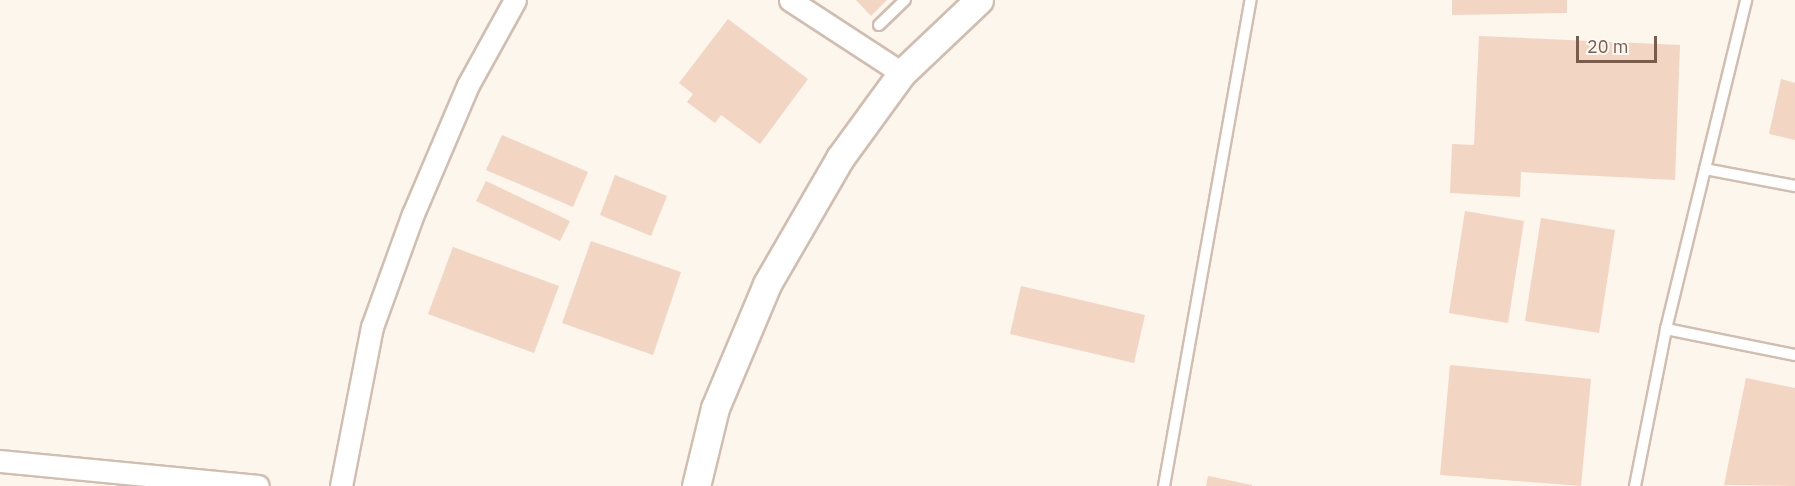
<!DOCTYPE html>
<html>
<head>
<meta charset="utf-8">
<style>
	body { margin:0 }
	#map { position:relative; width:1795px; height:486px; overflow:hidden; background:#fdf6ec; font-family:"IBM Plex Sans",sans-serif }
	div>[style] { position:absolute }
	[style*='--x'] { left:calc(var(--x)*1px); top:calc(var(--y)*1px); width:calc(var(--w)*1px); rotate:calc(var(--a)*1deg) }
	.building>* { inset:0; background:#f3d5c3 }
	.roads { filter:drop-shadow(2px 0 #d1beb0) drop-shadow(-2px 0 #d1beb0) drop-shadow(0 2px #d1beb0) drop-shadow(0 -2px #d1beb0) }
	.service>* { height:10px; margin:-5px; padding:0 5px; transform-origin:5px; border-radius:5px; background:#fff }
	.minor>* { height:21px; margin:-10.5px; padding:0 10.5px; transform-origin:10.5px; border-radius:10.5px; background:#fff }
	.tertiary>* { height:27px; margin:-13.5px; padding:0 13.5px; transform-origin:13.5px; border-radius:13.5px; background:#fff }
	span { translate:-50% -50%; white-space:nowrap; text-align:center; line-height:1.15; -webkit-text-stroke:4.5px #fffaf3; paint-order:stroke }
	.scale { position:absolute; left:1576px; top:36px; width:81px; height:27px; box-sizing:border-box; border:3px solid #7a5c4d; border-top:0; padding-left:8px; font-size:18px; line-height:21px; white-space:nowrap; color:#7a5c4d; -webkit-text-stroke:4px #fffaf3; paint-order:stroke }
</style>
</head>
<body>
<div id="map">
	<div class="building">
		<div style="clip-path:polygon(856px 0,887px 0,871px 16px)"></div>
		<div style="clip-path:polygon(1452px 0,1567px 0,1567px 13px,1452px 15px)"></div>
		<div style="clip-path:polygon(728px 19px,808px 79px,760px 144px,721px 115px,715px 123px,687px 102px,693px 94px,679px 83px)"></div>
		<div style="clip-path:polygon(1479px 36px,1680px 45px,1675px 180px,1521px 172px,1520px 197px,1450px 193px,1452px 144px,1474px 145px)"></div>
		<div style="clip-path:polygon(1781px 79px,1795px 83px,1795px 140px,1769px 134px)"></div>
		<div style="clip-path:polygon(502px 135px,588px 172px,573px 207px,486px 170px)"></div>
		<div style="clip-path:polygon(615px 175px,667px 196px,651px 236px,600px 215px)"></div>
		<div style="clip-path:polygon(486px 181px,570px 221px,560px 241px,476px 201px)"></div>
		<div style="clip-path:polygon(1465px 211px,1524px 221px,1508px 323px,1449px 313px)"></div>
		<div style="clip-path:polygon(1541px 218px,1615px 230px,1599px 333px,1525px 321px)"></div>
		<div style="clip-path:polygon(591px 241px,681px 272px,653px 355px,562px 323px)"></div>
		<div style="clip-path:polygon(453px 247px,559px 286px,534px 353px,428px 314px)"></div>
		<div style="clip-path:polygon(1021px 286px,1145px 315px,1134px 363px,1010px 334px)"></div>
		<div style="clip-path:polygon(1450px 365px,1591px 379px,1581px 486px,1440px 475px)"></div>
		<div style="clip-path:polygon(1746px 378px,1795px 388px,1795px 486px,1724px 485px)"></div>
		<div style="clip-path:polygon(1208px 476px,1252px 485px,1252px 486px,1206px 486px)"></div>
	</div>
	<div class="roads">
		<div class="service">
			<div style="--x:879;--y:25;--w:36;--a:-44"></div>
			<div style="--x:1705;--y:169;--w:92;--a:10.7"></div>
			<div style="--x:1666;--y:329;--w:132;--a:11.4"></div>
			<div style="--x:1164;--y:486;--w:494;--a:-79.9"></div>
			<div style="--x:1635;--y:486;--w:160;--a:-78.8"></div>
			<div style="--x:1666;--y:329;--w:339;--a:-76.3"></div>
		</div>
		<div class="minor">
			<div style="--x:790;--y:0;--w:134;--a:33.1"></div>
			<div style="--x:0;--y:461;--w:259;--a:5.5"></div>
			<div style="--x:341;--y:486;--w:162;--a:-79"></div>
			<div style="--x:372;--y:327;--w:120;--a:-70.1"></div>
			<div style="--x:413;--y:214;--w:140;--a:-66.9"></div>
			<div style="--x:468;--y:85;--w:97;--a:-61.1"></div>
		</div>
		<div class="tertiary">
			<div style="--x:696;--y:486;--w:80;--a:-76.3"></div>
			<div style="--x:715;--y:408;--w:134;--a:-67.2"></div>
			<div style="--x:767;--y:284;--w:146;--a:-59.9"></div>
			<div style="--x:840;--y:158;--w:105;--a:-53.9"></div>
			<div style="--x:902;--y:73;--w:106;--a:-43.5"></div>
		</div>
	</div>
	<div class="scale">20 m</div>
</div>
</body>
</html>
